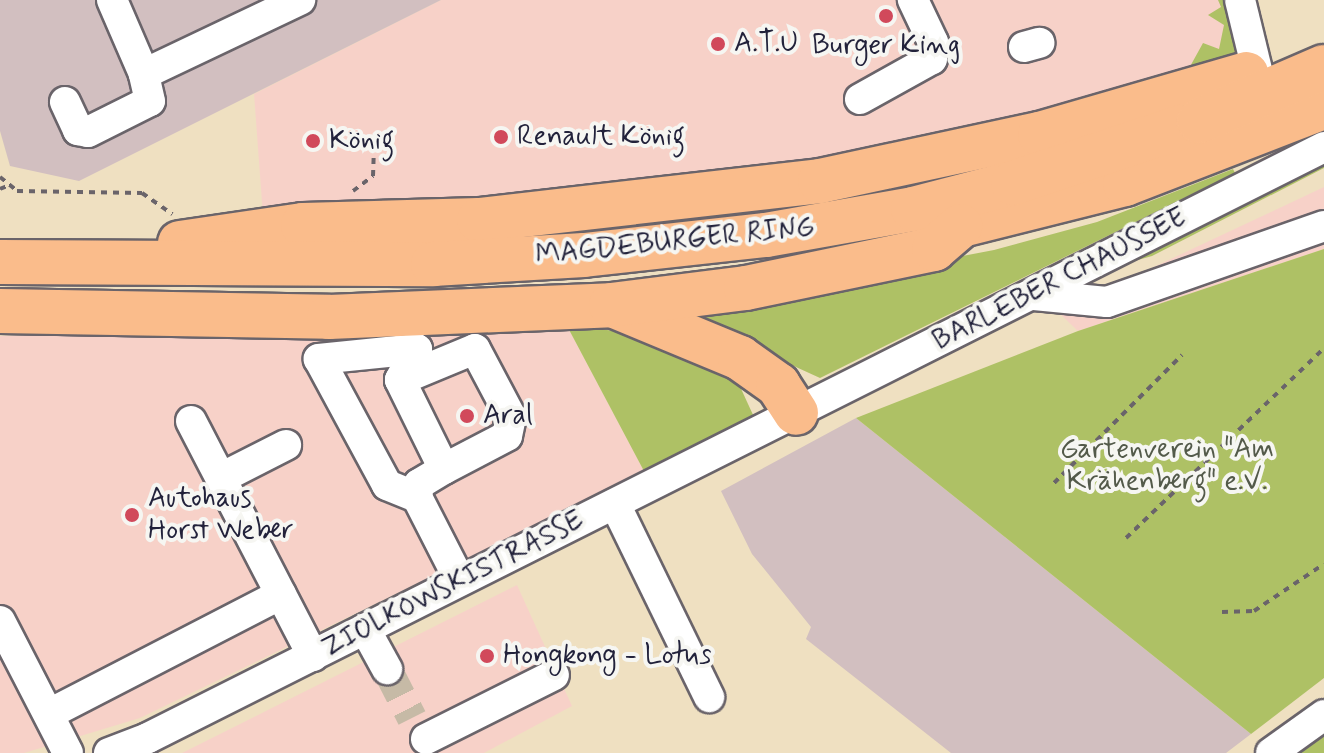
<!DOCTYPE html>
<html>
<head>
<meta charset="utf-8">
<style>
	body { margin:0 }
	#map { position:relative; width:1324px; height:753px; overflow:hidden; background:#efe0c1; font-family:Mynerve,sans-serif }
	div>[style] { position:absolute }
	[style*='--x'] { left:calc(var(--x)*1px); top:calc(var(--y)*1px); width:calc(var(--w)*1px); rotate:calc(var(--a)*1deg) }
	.built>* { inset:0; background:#f7d1c8 }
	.industrial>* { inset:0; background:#d2bfc0 }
	.green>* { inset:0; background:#aec165 }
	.minor-tunnel>* { height:30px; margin-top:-15px; transform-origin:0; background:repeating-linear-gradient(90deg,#c6baa6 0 30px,transparent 0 45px) }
	.path>* { height:4px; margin-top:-2px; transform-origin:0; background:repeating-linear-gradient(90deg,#6a646a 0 6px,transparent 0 12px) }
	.roads { filter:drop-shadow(2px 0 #6a646a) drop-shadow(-2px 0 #6a646a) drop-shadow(0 2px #6a646a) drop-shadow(0 -2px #6a646a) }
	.minor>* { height:30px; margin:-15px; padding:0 15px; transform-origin:15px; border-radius:15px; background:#fff }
	.highway>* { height:44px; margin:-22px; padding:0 22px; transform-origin:22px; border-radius:22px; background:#fabc8b }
	.dots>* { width:22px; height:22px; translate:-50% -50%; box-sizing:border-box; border:4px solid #f6f6f2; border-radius:50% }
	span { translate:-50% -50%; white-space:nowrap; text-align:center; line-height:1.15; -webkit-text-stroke:8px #f6f6f2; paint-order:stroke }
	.poi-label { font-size:28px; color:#22223b }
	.left { translate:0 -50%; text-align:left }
	.street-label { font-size:28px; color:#22223b }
	.park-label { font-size:28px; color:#535a4a }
</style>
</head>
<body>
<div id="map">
	<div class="built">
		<div style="clip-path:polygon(441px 0,1229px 0,1235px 55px,1003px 130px,613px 196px,263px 216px,254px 94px)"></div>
		<div style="clip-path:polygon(1324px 187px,1324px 249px,1078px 331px,1058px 312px)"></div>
		<div style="clip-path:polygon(566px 324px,645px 473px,140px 718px,24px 753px,0 753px,0 336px)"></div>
		<div style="clip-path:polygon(517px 585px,572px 706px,484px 753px,182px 753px)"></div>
	</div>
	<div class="industrial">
		<div style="clip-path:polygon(0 0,441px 0,79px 181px,10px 166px,0 131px)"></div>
		<div style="clip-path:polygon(856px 418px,1251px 734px,1226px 753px,951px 753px,806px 639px,811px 627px,752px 554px,721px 491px)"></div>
	</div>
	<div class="green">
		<div style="clip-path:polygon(1218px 0,1233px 0,1241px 43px,1233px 64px,1187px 72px,1203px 43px,1219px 49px,1224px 25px,1208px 15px,1221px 7px)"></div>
		<div style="clip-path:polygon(1324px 159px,1324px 168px,1152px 256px,1113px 267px)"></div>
		<div style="clip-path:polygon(1233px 169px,1235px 173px,820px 378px,695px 321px,690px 308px,994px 250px,1097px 222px)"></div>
		<div style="clip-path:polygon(1324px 249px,1324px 678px,1251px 734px,856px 418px,1078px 331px)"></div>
		<div style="clip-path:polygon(566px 324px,648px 336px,737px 380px,754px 417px,645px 473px)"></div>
		<div style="clip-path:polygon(1324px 725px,1324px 753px,1286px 753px)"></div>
	</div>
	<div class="minor-tunnel">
		<div style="--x:387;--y:669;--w:55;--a:63"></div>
	</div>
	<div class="path">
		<div style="--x:0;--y:177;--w:22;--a:39"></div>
		<div style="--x:17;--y:191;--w:125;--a:0.9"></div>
		<div style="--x:142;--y:193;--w:37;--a:35"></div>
		<div style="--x:0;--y:189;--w:11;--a:-22"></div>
		<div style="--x:353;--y:191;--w:25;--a:-37"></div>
		<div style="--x:373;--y:176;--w:36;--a:-88"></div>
		<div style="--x:1054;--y:483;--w:181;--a:-45"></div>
		<div style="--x:1126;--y:538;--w:274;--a:-43.8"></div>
		<div style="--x:1222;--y:612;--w:32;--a:-2"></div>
		<div style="--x:1254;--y:611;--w:84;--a:-33.9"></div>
	</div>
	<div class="roads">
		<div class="minor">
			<div style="--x:112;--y:0;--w:81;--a:66.6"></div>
			<div style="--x:1240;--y:0;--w:72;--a:76.3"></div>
			<div style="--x:1024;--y:47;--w:16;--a:-15"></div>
			<div style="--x:860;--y:99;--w:82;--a:-29.1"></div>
			<div style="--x:932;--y:59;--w:17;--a:-87"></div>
			<div style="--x:933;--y:42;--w:47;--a:-115.5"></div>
			<div style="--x:65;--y:102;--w:31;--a:65"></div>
			<div style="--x:78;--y:130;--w:10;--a:11"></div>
			<div style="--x:88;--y:132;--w:69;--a:-26.6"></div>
			<div style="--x:150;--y:101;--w:28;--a:-103"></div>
			<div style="--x:144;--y:74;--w:173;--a:-25.4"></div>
			<div style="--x:1034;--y:295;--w:73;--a:5.5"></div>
			<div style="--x:1107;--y:302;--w:230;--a:-19.3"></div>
			<div style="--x:417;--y:349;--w:99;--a:174.2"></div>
			<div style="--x:319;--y:359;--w:143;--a:61.6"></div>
			<div style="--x:387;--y:485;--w:32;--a:22"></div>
			<div style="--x:417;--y:349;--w:35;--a:119"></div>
			<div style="--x:400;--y:380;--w:99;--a:63.7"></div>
			<div style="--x:444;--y:469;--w:29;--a:149"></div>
			<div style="--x:419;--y:484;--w:13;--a:99"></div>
			<div style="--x:417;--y:497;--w:94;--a:62.9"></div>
			<div style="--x:400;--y:380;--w:81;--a:-22.5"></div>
			<div style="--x:475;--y:349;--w:77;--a:62.1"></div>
			<div style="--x:511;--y:417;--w:19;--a:102"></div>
			<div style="--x:507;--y:436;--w:71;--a:152.4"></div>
			<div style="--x:191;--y:421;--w:265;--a:62.6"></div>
			<div style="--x:221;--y:478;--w:73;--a:-26.9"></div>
			<div style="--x:615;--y:504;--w:215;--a:64"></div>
			<div style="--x:0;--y:621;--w:148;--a:62.7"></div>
			<div style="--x:365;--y:629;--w:46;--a:61.2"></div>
			<div style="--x:49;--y:714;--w:261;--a:-27.3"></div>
			<div style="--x:426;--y:739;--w:143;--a:-26.6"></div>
			<div style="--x:109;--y:753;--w:42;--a:-21"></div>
			<div style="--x:148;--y:738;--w:1316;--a:-26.68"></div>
			<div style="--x:1271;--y:753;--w:65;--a:-35.6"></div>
		</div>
		<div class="highway">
			<div style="--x:942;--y:230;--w:189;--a:-14.1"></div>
			<div style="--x:1125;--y:184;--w:213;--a:-21.2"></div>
			<div style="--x:180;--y:243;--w:124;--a:-8.3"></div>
			<div style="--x:303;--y:225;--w:176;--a:-1.6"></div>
			<div style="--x:479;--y:220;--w:343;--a:-6.5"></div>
			<div style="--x:820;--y:181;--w:225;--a:-12.1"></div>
			<div style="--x:1040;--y:134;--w:215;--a:-16.2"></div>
			<div style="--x:0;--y:262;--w:433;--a:0.3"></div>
			<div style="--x:433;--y:264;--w:151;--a:-3.4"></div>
			<div style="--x:584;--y:255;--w:183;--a:-6.3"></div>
			<div style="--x:766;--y:235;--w:149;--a:-10"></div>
			<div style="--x:913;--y:209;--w:103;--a:-14.6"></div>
			<div style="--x:1013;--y:183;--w:196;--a:-18.4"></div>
			<div style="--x:1199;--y:121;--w:136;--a:-23.4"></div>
			<div style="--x:617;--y:307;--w:133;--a:22.5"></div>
			<div style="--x:740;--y:358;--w:47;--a:35.4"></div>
			<div style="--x:778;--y:385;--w:33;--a:57"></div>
			<div style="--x:0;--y:311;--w:329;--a:1"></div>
			<div style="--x:329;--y:317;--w:282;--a:-2.4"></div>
			<div style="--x:611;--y:305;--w:136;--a:-7.2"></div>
			<div style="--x:746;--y:288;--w:192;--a:-11.7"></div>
			<div style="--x:934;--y:249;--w:35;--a:-41"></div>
		</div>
	</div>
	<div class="dots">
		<div style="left:886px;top:16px;background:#d1495b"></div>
		<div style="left:718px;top:44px;background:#d1495b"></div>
		<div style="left:501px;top:137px;background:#d1495b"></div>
		<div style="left:313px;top:141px;background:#d1495b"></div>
		<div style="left:467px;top:416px;background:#d1495b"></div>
		<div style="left:132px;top:515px;background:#d1495b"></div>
		<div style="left:487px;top:656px;background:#d1495b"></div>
	</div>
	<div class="poi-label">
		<span class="left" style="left:734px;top:44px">A.T.U</span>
		<span style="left:886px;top:46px">Burger King</span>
		<span class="left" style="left:517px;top:137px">Renault König</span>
		<span class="left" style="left:329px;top:141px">König</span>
		<span class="left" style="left:483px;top:416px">Aral</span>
		<span class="left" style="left:148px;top:515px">Autohaus<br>Horst Weber</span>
		<span class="left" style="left:503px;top:656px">Hongkong - Lotus</span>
	</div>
	<div class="street-label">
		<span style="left:675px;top:242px;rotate:-6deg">MAGDEBURGER RING</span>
		<span style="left:1060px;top:280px;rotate:-27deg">BARLEBER CHAUSSEE</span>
		<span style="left:453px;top:585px;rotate:-27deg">ZIOLKOWSKISTRASSE</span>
	</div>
	<div class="park-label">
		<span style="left:1167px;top:466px">Gartenverein "Am<br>Krähenberg" e.V.</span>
	</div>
</div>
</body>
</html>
